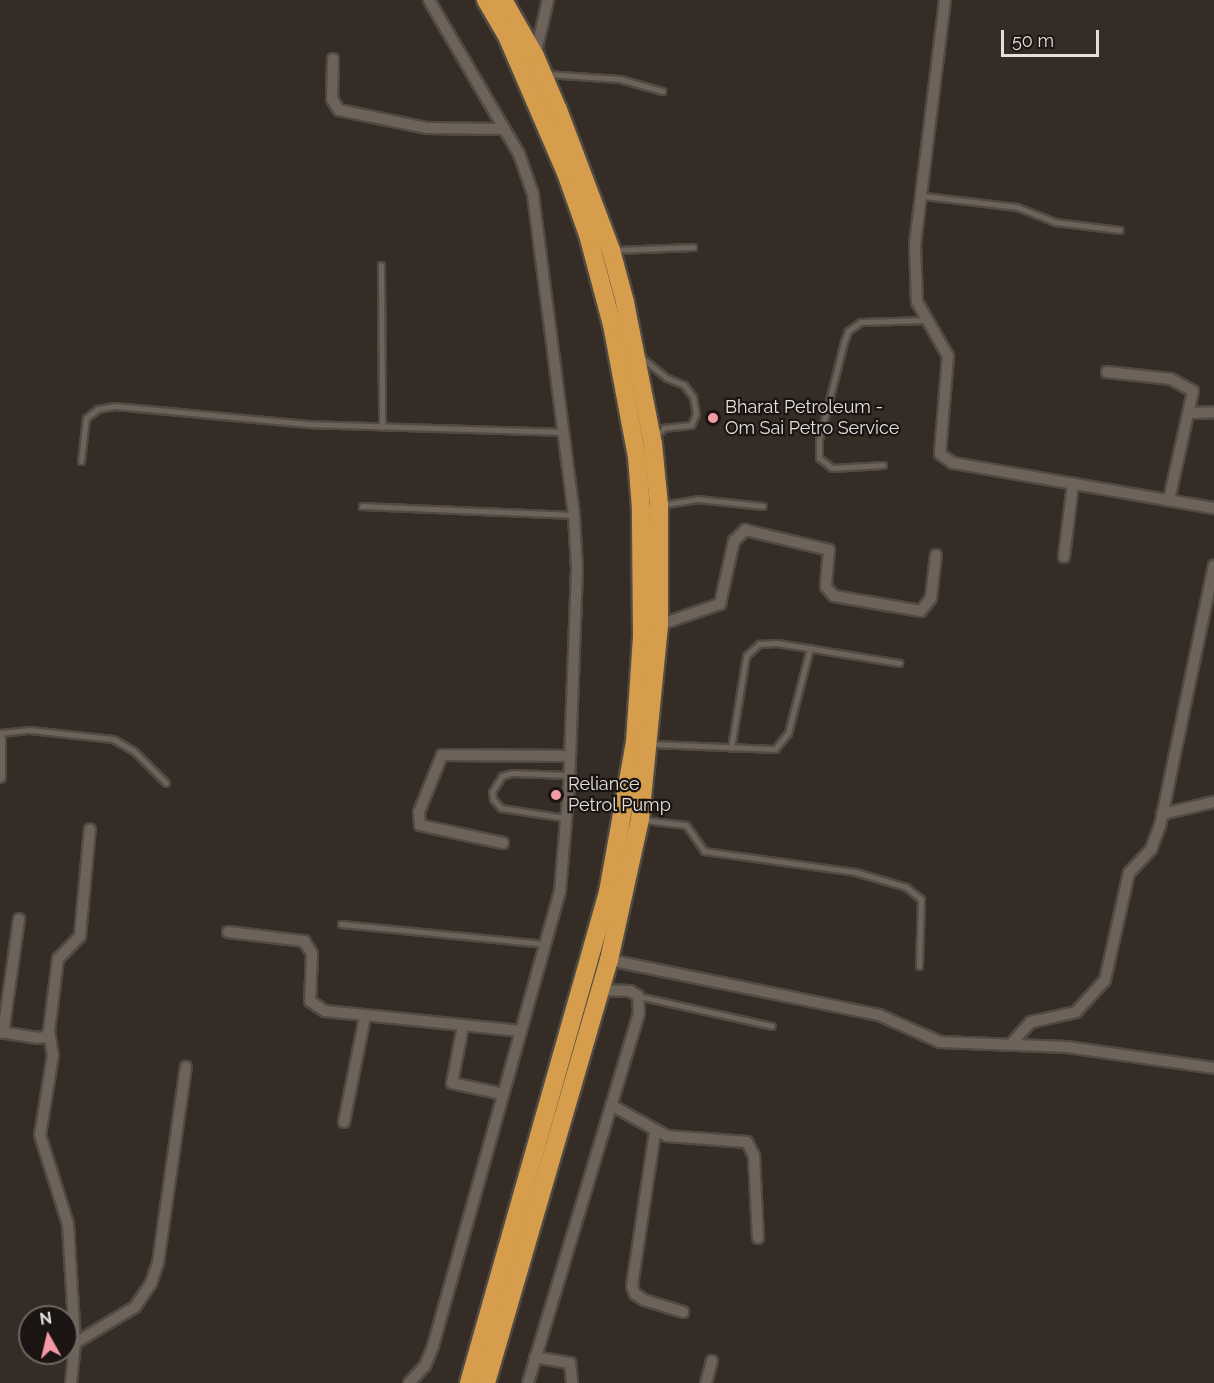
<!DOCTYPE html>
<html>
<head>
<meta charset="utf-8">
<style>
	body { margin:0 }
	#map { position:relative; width:1214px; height:1383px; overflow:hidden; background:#352c25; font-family:Raleway,sans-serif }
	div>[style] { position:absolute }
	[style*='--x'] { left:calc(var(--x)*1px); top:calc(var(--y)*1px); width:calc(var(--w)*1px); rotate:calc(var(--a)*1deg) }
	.roads { filter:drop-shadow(2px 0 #514a43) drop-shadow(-2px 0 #514a43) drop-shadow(0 2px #514a43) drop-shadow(0 -2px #514a43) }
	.lane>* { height:5px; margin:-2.5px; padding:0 2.5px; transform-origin:2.5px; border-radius:2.5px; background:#6d635a }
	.street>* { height:10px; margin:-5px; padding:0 5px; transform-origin:5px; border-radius:5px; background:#6d635a }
	.highway>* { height:18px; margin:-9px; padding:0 9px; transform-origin:9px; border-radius:9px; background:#d69e4c }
	.dots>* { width:16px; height:16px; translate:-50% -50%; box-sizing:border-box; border:3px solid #1a1512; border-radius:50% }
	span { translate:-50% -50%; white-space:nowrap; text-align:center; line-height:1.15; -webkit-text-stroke:4.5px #1a1512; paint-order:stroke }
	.poi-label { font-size:18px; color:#e5dfda }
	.left { translate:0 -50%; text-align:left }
	.north { position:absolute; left:18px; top:1305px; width:60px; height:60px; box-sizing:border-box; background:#1a1512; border:2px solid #6b6662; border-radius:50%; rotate:352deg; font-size:16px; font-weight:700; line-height:24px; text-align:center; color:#e5dfda }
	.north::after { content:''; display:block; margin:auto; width:21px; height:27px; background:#f49aa6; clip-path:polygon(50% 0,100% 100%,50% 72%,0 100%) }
	.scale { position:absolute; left:1001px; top:30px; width:98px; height:27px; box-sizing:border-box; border:3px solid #e5dfda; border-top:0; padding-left:8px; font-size:18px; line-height:21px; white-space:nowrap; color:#e5dfda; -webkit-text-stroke:4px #1a1512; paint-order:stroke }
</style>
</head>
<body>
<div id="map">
	<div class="roads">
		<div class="lane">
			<div style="--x:546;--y:74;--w:74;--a:3.9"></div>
			<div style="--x:620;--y:79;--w:44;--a:15.9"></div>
			<div style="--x:924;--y:196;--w:94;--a:6.7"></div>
			<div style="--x:1017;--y:207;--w:41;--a:21.5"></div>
			<div style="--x:1055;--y:222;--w:65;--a:7"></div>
			<div style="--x:616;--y:250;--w:77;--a:-2.2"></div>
			<div style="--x:381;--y:265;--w:162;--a:89.6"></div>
			<div style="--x:642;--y:358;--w:32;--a:39"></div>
			<div style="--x:667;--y:378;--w:18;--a:22"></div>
			<div style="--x:684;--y:385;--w:15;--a:53"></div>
			<div style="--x:693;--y:397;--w:17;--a:80"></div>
			<div style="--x:696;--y:414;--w:12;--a:114"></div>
			<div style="--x:691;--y:425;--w:27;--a:174"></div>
			<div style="--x:664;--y:428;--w:12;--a:138"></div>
			<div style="--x:81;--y:461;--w:43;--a:-83.4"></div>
			<div style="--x:86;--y:418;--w:15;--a:-37"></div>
			<div style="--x:98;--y:409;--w:17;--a:-10"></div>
			<div style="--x:115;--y:406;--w:194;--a:5.3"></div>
			<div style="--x:308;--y:424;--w:255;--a:1.8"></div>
			<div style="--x:883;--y:465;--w:51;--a:176.6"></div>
			<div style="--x:832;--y:468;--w:16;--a:-142"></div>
			<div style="--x:819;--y:458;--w:18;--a:-90"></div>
			<div style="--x:819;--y:440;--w:101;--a:-75.7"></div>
			<div style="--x:844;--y:342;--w:12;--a:-70"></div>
			<div style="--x:848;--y:331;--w:16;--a:-35"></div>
			<div style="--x:861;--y:322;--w:65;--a:-1.8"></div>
			<div style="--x:661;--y:505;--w:36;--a:-9"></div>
			<div style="--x:697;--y:499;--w:66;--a:6.1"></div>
			<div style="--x:362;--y:506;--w:212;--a:2.4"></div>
			<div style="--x:0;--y:733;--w:30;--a:-6"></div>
			<div style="--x:30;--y:730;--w:83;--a:6.2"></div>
			<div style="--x:113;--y:739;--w:24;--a:30"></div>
			<div style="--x:134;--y:751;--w:45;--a:45"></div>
			<div style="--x:652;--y:744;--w:123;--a:2.3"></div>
			<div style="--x:775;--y:749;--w:21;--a:-51"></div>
			<div style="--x:788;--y:733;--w:88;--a:-75.5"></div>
			<div style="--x:731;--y:748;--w:93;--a:-80.7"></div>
			<div style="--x:746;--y:656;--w:18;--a:-43"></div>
			<div style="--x:759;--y:644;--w:18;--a:-3"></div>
			<div style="--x:777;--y:643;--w:124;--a:9.3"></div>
			<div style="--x:566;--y:818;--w:66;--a:-171.3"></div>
			<div style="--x:501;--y:808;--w:12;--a:-132"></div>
			<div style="--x:493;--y:799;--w:7;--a:-98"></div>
			<div style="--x:492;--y:792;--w:19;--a:-58"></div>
			<div style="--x:502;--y:776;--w:10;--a:-17"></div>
			<div style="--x:512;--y:773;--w:57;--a:2"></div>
			<div style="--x:644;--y:820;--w:42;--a:6.8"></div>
			<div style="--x:686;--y:825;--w:32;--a:55"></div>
			<div style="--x:704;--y:851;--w:152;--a:7.9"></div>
			<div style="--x:855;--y:872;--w:53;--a:16.4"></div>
			<div style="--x:906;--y:887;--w:19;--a:39"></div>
			<div style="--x:921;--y:899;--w:67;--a:91.7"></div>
			<div style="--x:341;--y:924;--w:205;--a:5.6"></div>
			<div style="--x:638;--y:996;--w:137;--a:12.6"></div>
		</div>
		<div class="street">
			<div style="--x:945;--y:0;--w:245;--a:97"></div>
			<div style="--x:915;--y:243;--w:59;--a:88.1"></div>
			<div style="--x:917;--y:302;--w:62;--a:60.1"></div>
			<div style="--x:948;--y:356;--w:98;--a:94.7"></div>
			<div style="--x:940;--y:454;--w:16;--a:35"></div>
			<div style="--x:953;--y:463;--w:265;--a:9.8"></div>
			<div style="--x:535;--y:56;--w:57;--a:-76.9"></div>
			<div style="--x:333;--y:59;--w:40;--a:91.4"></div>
			<div style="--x:332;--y:99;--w:13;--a:58"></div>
			<div style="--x:339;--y:110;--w:90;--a:11.6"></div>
			<div style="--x:427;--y:128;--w:76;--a:0.8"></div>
			<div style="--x:1107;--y:372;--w:64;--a:6.2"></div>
			<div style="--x:1171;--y:379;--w:25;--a:29"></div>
			<div style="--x:1193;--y:391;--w:112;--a:102.4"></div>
			<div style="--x:1190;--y:413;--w:24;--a:-2"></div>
			<div style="--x:1064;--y:557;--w:74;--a:-83"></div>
			<div style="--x:659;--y:625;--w:65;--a:-19"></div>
			<div style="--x:720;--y:604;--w:65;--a:-77.5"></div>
			<div style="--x:734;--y:541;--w:16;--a:-45"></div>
			<div style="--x:745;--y:530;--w:86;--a:13.4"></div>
			<div style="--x:829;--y:550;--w:37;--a:95"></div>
			<div style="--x:826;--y:587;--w:12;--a:48"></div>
			<div style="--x:834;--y:596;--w:88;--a:9.8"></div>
			<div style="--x:921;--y:611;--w:16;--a:-52"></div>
			<div style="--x:931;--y:598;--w:43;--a:-83.4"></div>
			<div style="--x:0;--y:739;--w:38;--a:90"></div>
			<div style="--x:1162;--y:814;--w:53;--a:-13"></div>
			<div style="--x:503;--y:843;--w:85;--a:-167.8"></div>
			<div style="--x:420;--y:825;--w:13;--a:-94"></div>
			<div style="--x:419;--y:812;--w:61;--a:-68"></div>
			<div style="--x:442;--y:755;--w:128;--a:0.4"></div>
			<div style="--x:228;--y:932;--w:77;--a:6.8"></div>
			<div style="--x:304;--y:941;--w:15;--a:58"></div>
			<div style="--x:312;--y:954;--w:47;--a:92.4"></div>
			<div style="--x:310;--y:1001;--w:18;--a:34"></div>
			<div style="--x:325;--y:1011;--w:197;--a:5.8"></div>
			<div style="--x:609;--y:960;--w:276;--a:11.5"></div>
			<div style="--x:879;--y:1015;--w:67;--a:23.9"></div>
			<div style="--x:940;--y:1042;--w:127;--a:2.3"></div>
			<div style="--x:1067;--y:1047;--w:148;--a:8.1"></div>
			<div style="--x:463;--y:1026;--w:58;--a:100.9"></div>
			<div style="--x:452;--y:1083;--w:52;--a:12.2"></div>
			<div style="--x:49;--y:1031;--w:24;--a:81"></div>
			<div style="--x:53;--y:1055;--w:81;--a:99.2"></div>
			<div style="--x:40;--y:1135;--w:93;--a:72.5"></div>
			<div style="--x:68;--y:1224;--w:119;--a:86.6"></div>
			<div style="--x:75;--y:1343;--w:40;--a:95.7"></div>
			<div style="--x:0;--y:1032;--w:37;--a:9"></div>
			<div style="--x:37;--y:1038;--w:9;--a:-6"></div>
			<div style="--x:46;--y:1037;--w:7;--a:-63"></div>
			<div style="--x:49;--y:1031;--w:73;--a:-82.9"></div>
			<div style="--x:58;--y:959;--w:32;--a:-46"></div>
			<div style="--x:80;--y:936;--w:107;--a:-84.7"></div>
			<div style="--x:3;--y:1033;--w:115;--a:-82"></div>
			<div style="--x:1011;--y:1044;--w:30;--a:-48"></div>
			<div style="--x:1031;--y:1022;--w:46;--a:-12.5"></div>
			<div style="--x:1076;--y:1012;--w:43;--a:-47.8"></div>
			<div style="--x:1105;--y:980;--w:110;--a:-77.4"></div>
			<div style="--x:1129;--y:873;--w:33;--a:-47"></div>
			<div style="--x:1151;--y:849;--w:25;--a:-69"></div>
			<div style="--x:1160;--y:826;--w:266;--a:-78.3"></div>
			<div style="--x:611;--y:1105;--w:64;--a:29"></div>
			<div style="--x:667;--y:1136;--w:80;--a:4.3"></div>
			<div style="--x:747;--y:1142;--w:16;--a:63"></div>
			<div style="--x:754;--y:1156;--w:82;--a:87.2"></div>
			<div style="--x:344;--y:1122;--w:107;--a:-78.7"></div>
			<div style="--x:655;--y:1132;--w:156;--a:98.5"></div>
			<div style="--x:632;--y:1286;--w:9;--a:69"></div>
			<div style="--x:635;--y:1294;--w:11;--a:34"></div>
			<div style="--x:644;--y:1300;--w:41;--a:17.1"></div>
			<div style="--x:75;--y:1343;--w:70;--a:-31"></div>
			<div style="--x:135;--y:1307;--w:29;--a:-56"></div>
			<div style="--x:151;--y:1283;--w:21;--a:-71"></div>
			<div style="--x:158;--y:1263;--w:198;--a:-81.9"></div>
			<div style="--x:535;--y:1357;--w:36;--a:10"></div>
			<div style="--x:570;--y:1363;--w:20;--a:84"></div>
			<div style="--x:409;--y:1383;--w:23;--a:-47"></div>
			<div style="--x:425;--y:1366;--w:22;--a:-68"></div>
			<div style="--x:433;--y:1346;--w:472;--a:-74.4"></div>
			<div style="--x:560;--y:891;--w:104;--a:-85.1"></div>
			<div style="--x:569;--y:787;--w:218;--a:-87.9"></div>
			<div style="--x:577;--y:569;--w:54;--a:-93.2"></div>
			<div style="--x:574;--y:515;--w:324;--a:-97.3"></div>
			<div style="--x:533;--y:194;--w:42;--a:-109.3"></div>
			<div style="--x:519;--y:154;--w:178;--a:-120.3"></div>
			<div style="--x:528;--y:1383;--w:385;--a:-73.3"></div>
			<div style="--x:639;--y:1014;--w:18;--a:-93"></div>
			<div style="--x:638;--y:996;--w:9;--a:-148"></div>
			<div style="--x:630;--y:991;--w:30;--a:-178"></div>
			<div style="--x:706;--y:1383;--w:23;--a:-75"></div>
		</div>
		<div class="highway">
			<div style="--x:469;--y:1383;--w:510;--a:-74.19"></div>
			<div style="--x:608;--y:892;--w:152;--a:-79.8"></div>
			<div style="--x:635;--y:742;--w:106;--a:-86.2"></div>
			<div style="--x:642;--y:636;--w:127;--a:-90.5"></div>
			<div style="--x:641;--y:509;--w:52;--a:-94.4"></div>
			<div style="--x:637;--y:457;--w:134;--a:-100.7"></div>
			<div style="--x:612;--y:325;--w:93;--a:-104.9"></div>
			<div style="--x:588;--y:235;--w:66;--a:-109.5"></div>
			<div style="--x:566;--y:173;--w:149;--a:-113.3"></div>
			<div style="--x:507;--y:36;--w:42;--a:-120.3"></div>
			<div style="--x:486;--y:1383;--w:441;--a:-73.8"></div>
			<div style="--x:609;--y:960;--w:144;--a:-77.6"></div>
			<div style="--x:640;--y:819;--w:195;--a:-84.4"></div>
			<div style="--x:659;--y:625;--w:120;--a:-90"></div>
			<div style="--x:659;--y:505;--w:61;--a:-95.6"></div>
			<div style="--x:653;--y:444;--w:145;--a:-101.2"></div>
			<div style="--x:625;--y:302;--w:54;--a:-105.1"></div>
			<div style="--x:611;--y:250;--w:150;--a:-110.7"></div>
			<div style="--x:558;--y:110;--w:59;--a:-113.1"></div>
			<div style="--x:535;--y:56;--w:64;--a:-119.7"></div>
		</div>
	</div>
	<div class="dots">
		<div style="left:713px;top:418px;background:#f49aa6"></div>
		<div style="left:556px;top:795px;background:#f49aa6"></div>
	</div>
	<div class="poi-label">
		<span class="left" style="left:725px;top:418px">Bharat Petroleum -<br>Om Sai Petro Service</span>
		<span class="left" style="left:568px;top:795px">Reliance<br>Petrol Pump</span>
	</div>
	<div class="north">N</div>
	<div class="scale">50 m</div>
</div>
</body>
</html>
